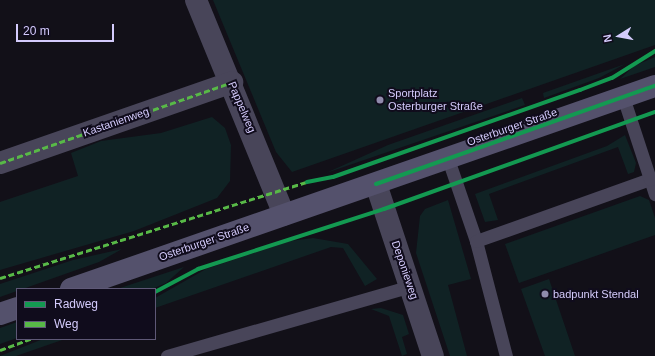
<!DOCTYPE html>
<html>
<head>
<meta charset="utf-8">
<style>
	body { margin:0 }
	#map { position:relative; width:655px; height:356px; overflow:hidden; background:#121018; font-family:Helvetica,sans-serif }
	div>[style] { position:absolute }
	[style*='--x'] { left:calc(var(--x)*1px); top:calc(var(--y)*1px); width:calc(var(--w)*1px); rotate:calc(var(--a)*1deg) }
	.green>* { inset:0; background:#102224 }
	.lane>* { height:13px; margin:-6.5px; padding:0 6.5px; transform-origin:6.5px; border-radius:6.5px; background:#484559 }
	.street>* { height:22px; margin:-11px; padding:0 11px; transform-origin:11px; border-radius:11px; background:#484559 }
	.secondary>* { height:22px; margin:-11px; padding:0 11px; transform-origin:11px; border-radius:11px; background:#54516c }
	.quiet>* { height:3px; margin-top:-1.5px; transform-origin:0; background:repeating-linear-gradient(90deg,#58b947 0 6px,transparent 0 9px) }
	.cycleway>* { height:4px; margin:-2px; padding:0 2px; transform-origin:2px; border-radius:2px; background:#139951 }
	.dots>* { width:11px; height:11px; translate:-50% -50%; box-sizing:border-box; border:2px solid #100c1c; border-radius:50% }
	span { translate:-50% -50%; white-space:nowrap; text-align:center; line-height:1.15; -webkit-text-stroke:4px #100c1c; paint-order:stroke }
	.poi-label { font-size:11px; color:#d4cbfc }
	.left { translate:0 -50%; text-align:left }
	.street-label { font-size:11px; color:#d4cbfc }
	.legend { position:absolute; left:16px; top:288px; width:140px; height:52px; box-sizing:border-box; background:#100c1c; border:1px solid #5e5876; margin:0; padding:5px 7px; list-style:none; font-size:12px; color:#d4cbfc }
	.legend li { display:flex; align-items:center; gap:8px; height:20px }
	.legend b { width:20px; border:1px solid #5e5876 }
	.north { position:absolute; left:599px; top:16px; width:40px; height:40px; -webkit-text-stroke:3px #100c1c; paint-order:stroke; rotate:259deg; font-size:11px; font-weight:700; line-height:16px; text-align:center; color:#d4cbfc }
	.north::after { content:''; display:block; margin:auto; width:14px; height:18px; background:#d4cbfc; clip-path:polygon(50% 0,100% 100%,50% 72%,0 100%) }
	.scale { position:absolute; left:16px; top:24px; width:98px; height:18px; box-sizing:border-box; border:2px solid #d4cbfc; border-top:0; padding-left:5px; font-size:12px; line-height:14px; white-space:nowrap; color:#d4cbfc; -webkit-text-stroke:3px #100c1c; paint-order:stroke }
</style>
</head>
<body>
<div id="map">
	<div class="green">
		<div style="clip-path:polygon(213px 0,655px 0,655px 45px,292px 172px,276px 152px)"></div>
		<div style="clip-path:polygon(655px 57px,655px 67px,620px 79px,634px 66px)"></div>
		<div style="clip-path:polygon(625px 64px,599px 78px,544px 98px,543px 93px)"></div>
		<div style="clip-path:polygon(522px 98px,525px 105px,326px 173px,388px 145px)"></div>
		<div style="clip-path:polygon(212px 117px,225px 128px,231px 145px,230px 181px,217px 198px,134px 231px,0 270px,0 202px,78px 176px,71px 153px,101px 141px,161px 133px)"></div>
		<div style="clip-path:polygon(625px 135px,636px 163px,634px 172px,628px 174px,618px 147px,489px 194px,498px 220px,485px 222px,475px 194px,607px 146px)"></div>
		<div style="clip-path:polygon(640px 196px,649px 200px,655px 218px,655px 235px,519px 283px,505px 244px)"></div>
		<div style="clip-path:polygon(448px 200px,471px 279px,448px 285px,467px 356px,450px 356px,416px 253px,420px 216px,425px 209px)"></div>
		<div style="clip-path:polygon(313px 238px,348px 244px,377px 279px,365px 286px,343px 248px,331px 247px,155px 308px,155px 298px,206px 269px,290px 241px)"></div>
		<div style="clip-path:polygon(122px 249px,99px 262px,0 297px,0 284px,73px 260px)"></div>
		<div style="clip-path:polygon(184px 267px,166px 283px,152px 289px,117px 289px)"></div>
		<div style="clip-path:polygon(549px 279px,575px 356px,576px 356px,545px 356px,521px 289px)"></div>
		<div style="clip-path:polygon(381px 308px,403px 315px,409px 334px,402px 337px,407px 354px,402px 356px,389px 316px,371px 309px)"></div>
		<div style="clip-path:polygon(17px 322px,17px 338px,0 344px,0 328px)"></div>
		<div style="clip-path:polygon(43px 339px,65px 339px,16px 356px,0 356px)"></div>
	</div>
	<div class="lane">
		<div style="--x:448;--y:159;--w:87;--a:71.1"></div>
		<div style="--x:476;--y:241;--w:119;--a:75.4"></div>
		<div style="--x:650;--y:179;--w:16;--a:72"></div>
		<div style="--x:476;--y:241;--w:185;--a:-19.6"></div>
		<div style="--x:650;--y:179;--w:86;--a:-108.2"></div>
		<div style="--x:167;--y:356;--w:254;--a:-16"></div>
	</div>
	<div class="street">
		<div style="--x:196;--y:0;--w:232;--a:67.7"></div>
		<div style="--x:0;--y:163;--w:246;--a:-19.2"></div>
		<div style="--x:376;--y:184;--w:181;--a:71.7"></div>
	</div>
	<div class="secondary">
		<div style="--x:71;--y:289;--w:618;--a:-19.17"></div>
		<div style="--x:0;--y:314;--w:18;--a:-19"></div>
	</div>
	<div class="quiet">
		<div style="--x:0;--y:163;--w:246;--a:-19.2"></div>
		<div style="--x:0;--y:278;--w:322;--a:-17.4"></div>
		<div style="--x:0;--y:350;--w:33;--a:-20"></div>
	</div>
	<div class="cycleway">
		<div style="--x:307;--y:182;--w:26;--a:-11"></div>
		<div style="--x:333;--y:177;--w:262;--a:-19.4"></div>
		<div style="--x:580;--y:90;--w:34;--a:-21"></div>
		<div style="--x:612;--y:78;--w:51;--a:-32.1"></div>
		<div style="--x:376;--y:184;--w:296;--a:-19.4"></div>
		<div style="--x:155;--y:292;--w:49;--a:-28.1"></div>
		<div style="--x:198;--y:269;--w:195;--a:-17.9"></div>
		<div style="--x:384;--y:209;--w:288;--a:-19.7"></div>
	</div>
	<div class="dots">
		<div style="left:380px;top:100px;background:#908aac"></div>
		<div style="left:545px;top:294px;background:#908aac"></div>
	</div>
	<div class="poi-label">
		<span class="left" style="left:388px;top:100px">Sportplatz<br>Osterburger Straße</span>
		<span class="left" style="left:553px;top:294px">badpunkt Stendal</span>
	</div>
	<div class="street-label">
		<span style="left:242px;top:107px;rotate:67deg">Pappelweg</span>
		<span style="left:116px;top:122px;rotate:-19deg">Kastanienweg</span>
		<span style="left:512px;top:127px;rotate:-19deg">Osterburger Straße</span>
		<span style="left:204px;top:242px;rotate:-19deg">Osterburger Straße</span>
		<span style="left:405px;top:270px;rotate:71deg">Deponieweg</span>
	</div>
	<ul class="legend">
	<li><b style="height:5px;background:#139951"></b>Radweg</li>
	<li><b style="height:5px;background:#58b947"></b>Weg</li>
	</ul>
	<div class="north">N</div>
	<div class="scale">20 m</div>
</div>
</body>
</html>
